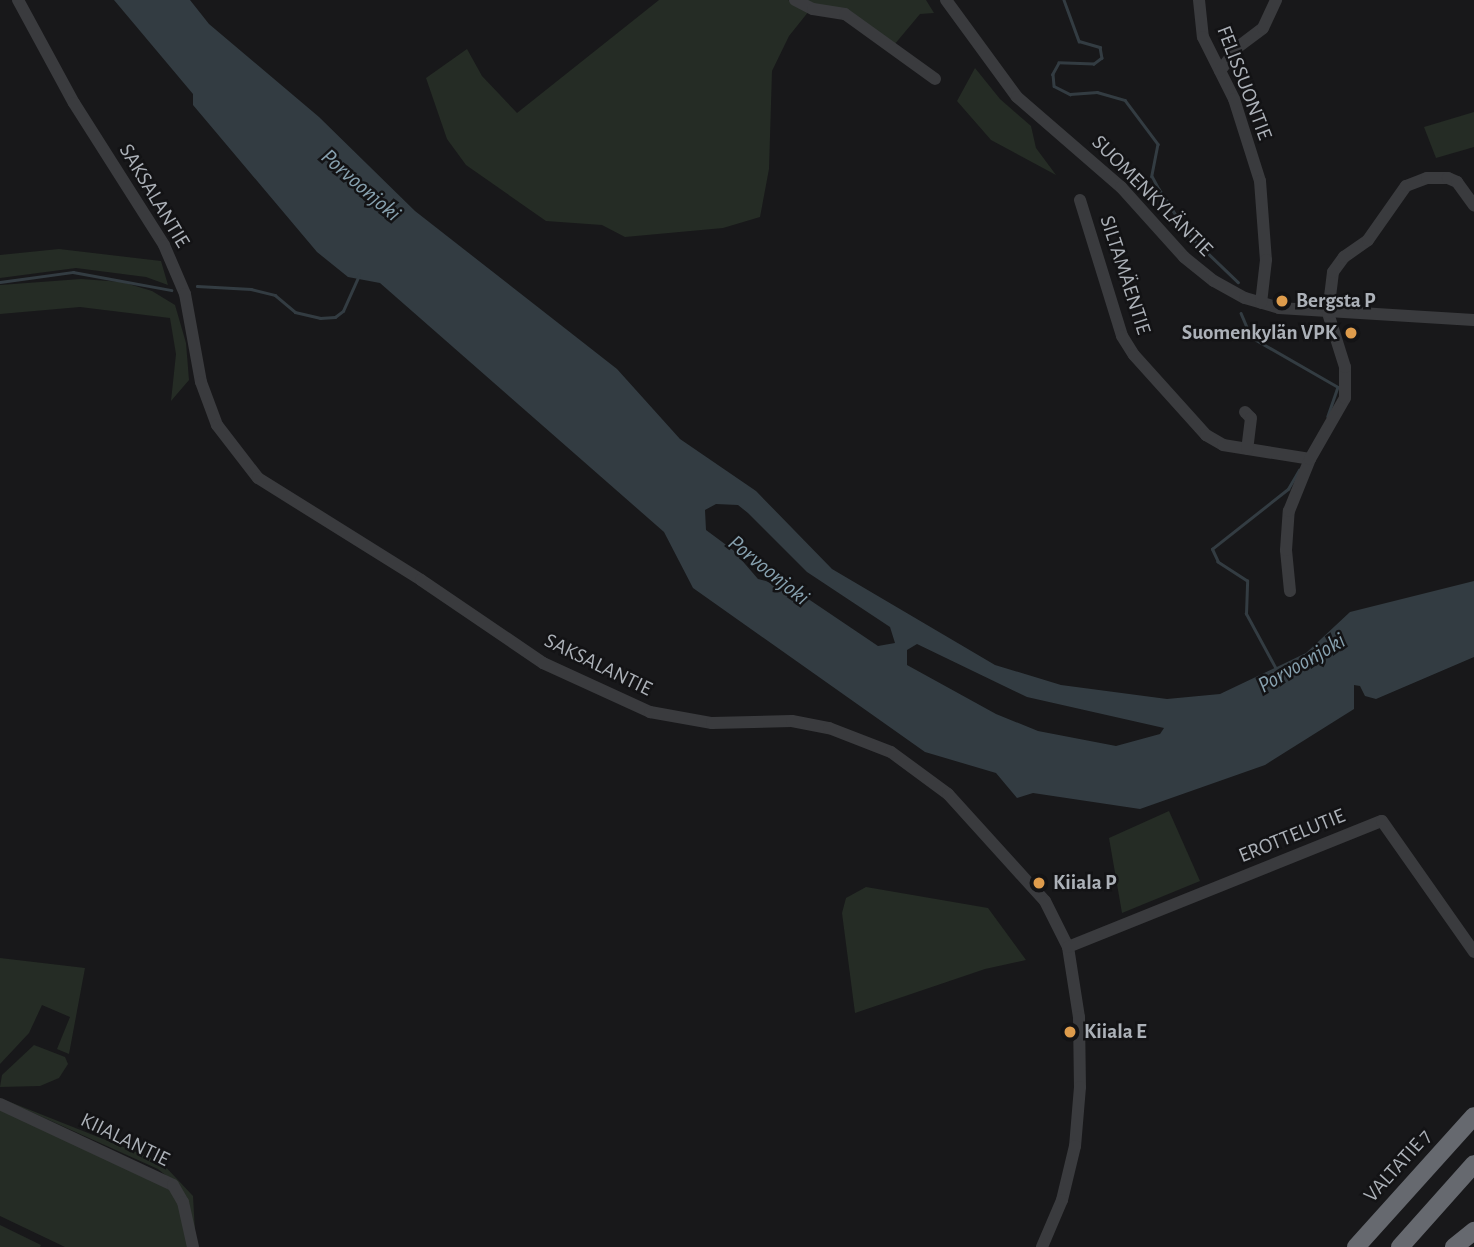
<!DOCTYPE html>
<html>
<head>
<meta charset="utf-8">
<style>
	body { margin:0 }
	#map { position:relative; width:1474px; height:1247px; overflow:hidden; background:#18181a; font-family:"Alegreya Sans",sans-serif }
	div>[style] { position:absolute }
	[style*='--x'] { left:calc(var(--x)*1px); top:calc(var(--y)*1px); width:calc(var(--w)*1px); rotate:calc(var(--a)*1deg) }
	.green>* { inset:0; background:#252c25 }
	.water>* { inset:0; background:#333c42 }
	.stream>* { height:2.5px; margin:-1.25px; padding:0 1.25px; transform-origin:1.25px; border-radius:1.25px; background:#333c42 }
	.minor>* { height:12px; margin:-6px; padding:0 6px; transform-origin:6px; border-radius:6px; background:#3a3b3e }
	.highway>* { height:18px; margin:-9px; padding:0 9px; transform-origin:9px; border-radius:9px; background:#66696f }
	.dots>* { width:19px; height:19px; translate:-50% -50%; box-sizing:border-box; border:4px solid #131315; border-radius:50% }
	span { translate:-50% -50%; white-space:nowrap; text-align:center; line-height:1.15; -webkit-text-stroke:5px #131315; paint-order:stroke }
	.street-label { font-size:21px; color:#acb1b8 }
	.poi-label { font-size:21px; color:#acb1b8; font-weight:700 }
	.left { translate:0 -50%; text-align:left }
	.right { translate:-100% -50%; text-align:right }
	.water-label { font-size:23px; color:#87a1af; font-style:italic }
</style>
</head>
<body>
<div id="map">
	<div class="green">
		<div style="clip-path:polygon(659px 0,788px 0,809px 11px,789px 36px,772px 71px,769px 169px,760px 217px,723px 228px,625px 237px,602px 225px,546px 221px,466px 165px,447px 139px,426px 78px,467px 49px,482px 76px,517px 113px)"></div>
		<div style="clip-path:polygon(803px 0,926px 0,934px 13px,920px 14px,894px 45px)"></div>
		<div style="clip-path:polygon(975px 68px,1000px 99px,1031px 126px,1036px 148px,1056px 175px,991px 140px,957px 101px)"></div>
		<div style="clip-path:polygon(1474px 112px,1474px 147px,1436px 158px,1424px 127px)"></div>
		<div style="clip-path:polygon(59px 249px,161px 261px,168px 285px,146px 277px,76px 268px,0 278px,0 255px)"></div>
		<div style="clip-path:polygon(81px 279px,122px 282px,152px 291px,175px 305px,186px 343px,189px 380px,171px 401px,176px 354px,170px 318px,80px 307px,0 314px,0 285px)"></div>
		<div style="clip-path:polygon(1169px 811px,1200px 881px,1122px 913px,1109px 838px)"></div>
		<div style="clip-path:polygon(866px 887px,988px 908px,1026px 960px,985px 969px,855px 1013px,842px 913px,846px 898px)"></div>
		<div style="clip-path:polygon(0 958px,85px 968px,69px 1054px,57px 1049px,70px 1017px,42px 1005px,29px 1033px,0 1064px)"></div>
		<div style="clip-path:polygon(34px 1045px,65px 1057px,68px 1064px,59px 1078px,40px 1086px,0 1087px,2px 1075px)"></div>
		<div style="clip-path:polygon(0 1098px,161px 1162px,193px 1196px,195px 1232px,175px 1183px,158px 1169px)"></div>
		<div style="clip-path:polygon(0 1108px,170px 1188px,180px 1204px,188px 1247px,65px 1247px,0 1216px)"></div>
		<div style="clip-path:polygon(0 1225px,41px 1245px,40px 1247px,0 1247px)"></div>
	</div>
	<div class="water">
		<div style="clip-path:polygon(evenodd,114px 0,190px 0,209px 24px,319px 117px,415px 211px,617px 369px,680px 439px,756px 491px,832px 569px,995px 665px,1061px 685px,1167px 699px,1220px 694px,1306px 653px,1350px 612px,1474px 581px,1474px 657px,1376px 699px,1365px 696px,1360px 686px,1354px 685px,1354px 709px,1265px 765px,1140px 809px,1033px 793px,1017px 798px,996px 773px,925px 752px,693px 588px,664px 532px,380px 283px,348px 277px,317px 252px,193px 105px,193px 94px,114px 0,716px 504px,738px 505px,748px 513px,807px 572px,890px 627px,895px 643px,878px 646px,792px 588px,758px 579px,733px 550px,706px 530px,705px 510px,716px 504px,114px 0,917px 644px,1027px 697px,1164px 728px,1160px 734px,1116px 746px,1038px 731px,996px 714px,907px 665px,907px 650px,917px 644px)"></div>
	</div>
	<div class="stream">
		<div style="--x:1064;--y:0;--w:44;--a:69.9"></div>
		<div style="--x:1079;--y:41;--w:22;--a:16"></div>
		<div style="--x:1100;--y:47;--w:11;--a:80"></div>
		<div style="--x:1102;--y:58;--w:10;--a:143"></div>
		<div style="--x:1094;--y:64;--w:35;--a:-178"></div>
		<div style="--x:1059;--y:63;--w:13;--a:119"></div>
		<div style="--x:1053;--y:74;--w:12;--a:85"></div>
		<div style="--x:1054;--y:86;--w:18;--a:27"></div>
		<div style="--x:1070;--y:94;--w:27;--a:-4"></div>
		<div style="--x:1097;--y:92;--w:29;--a:16"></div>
		<div style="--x:1125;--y:100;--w:55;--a:53.1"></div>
		<div style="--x:1158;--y:144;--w:33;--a:101"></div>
		<div style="--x:1152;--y:176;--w:15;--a:62"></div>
		<div style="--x:1159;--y:189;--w:55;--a:56.9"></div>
		<div style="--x:1189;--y:235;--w:68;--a:43.8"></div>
		<div style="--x:0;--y:282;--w:74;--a:-7.8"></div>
		<div style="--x:73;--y:272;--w:100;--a:10.4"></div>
		<div style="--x:197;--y:286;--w:54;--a:3.2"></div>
		<div style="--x:251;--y:289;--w:25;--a:14"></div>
		<div style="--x:275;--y:295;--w:26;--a:40"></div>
		<div style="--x:295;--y:312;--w:26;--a:13"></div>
		<div style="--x:320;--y:318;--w:15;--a:-4"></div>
		<div style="--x:335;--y:317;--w:10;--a:-37"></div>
		<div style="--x:343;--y:311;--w:39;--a:-66"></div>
		<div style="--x:1241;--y:313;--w:26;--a:67"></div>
		<div style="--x:1251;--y:337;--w:100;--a:29.9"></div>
		<div style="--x:1338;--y:387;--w:31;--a:109"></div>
		<div style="--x:1277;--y:671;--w:65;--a:-118.5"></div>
		<div style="--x:1246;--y:614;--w:33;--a:-88"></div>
		<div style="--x:1247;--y:581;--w:35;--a:-147"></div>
		<div style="--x:1218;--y:562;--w:14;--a:-115"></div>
		<div style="--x:1212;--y:549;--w:97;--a:-38.3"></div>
		<div style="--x:1288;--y:489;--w:22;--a:-60"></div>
	</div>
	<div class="minor">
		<div style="--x:18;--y:0;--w:117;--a:61.5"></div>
		<div style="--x:74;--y:103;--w:168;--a:57.6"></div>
		<div style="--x:164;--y:245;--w:53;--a:66.8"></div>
		<div style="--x:185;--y:294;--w:89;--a:79.7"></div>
		<div style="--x:201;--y:382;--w:46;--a:69.6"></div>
		<div style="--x:217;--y:425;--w:67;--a:52.3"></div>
		<div style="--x:258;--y:478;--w:192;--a:32"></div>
		<div style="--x:421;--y:580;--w:148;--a:34.2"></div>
		<div style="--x:543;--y:663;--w:118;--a:24.6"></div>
		<div style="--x:650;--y:712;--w:63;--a:10.1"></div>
		<div style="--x:712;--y:723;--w:80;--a:-1.4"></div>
		<div style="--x:792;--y:721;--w:38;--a:11"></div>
		<div style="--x:829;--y:728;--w:66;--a:21.2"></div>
		<div style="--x:891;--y:752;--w:71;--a:36.4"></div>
		<div style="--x:948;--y:794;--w:144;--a:47.8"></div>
		<div style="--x:1045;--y:901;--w:51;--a:63.4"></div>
		<div style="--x:1068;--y:947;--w:71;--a:81.1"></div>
		<div style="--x:1079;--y:1017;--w:70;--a:89.2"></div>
		<div style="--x:1080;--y:1087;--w:59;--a:94.8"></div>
		<div style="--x:1075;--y:1146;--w:56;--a:103.5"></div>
		<div style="--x:1062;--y:1200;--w:51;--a:113.1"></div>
		<div style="--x:795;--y:0;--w:20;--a:27"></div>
		<div style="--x:813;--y:9;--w:32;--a:9"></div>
		<div style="--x:845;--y:14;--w:111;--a:35.8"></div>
		<div style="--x:946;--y:0;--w:120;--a:53.8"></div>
		<div style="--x:1017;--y:97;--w:138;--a:40.9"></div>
		<div style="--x:1121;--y:187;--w:94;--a:48"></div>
		<div style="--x:1184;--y:257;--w:38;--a:39"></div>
		<div style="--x:1214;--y:281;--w:35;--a:29"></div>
		<div style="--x:1245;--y:298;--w:35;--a:16"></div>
		<div style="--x:1279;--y:308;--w:195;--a:3.5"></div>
		<div style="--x:1199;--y:0;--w:37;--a:84"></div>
		<div style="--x:1203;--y:37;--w:69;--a:63.4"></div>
		<div style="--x:1234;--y:99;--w:86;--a:72.4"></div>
		<div style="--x:1260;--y:181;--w:79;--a:85.7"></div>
		<div style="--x:1266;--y:260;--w:43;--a:96.6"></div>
		<div style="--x:1220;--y:71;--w:30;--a:-53"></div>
		<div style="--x:1238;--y:47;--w:31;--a:-37"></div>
		<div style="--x:1263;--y:28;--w:31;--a:-65"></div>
		<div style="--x:1080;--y:200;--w:142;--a:72.8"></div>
		<div style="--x:1122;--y:336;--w:22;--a:58"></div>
		<div style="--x:1134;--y:355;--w:108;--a:48"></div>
		<div style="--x:1206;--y:435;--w:20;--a:30"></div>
		<div style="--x:1223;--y:445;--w:88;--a:9.1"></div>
		<div style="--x:1245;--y:412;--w:8;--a:45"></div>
		<div style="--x:1251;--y:418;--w:31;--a:97"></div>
		<div style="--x:1290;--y:591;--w:41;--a:-95.6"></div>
		<div style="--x:1286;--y:550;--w:39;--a:-86"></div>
		<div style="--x:1289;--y:511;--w:56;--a:-68"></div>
		<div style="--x:1310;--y:459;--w:70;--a:-60.2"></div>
		<div style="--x:1345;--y:398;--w:31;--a:-90"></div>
		<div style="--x:1345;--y:367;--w:57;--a:-107.5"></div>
		<div style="--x:1328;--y:313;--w:41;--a:-83"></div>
		<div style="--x:1333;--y:272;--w:19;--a:-54"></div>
		<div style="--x:1344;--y:257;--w:29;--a:-35"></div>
		<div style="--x:1368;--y:240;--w:66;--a:-54.9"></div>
		<div style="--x:1406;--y:186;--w:22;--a:-21"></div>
		<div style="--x:1427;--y:178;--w:21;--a:0"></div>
		<div style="--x:1448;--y:178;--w:10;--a:24"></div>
		<div style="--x:1457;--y:182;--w:29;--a:54"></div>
		<div style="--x:1068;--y:947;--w:338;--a:-21.9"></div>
		<div style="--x:1382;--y:821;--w:160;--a:54.9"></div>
		<div style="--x:0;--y:1104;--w:191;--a:25.1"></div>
		<div style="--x:173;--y:1185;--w:20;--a:60"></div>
		<div style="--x:183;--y:1202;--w:46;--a:77.5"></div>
	</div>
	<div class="highway">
		<div style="--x:1356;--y:1247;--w:176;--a:-48"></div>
		<div style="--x:1400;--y:1247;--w:111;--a:-48.3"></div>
		<div style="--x:1454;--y:1247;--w:26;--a:-39"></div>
	</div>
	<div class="dots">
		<div style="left:1282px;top:301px;background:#de9c4c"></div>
		<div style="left:1351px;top:333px;background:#de9c4c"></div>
		<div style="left:1039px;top:883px;background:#de9c4c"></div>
		<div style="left:1070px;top:1032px;background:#de9c4c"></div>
	</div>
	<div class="street-label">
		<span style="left:1244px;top:83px;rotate:69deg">FELISSUONTIE</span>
		<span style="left:154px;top:196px;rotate:59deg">SAKSALANTIE</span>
		<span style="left:1152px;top:196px;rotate:45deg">SUOMENKYLÄNTIE</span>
		<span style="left:1125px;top:275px;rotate:72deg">SILTAMÄENTIE</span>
		<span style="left:598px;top:665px;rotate:26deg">SAKSALANTIE</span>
		<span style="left:1292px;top:836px;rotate:-22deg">EROTTELUTIE</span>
		<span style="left:125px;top:1140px;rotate:26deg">KIIALANTIE</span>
		<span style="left:1398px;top:1166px;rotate:-48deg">VALTATIE 7</span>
	</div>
	<div class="poi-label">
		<span class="left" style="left:1296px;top:301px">Bergsta P</span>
		<span class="right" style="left:1337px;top:333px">Suomenkylän VPK</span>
		<span class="left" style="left:1053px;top:883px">Kiiala P</span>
		<span class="left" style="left:1084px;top:1032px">Kiiala E</span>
	</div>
	<div class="water-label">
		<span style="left:360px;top:186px;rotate:41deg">Porvoonjoki</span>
		<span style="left:768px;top:571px;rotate:39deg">Porvoonjoki</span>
		<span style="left:1302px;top:664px;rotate:-30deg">Porvoonjoki</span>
	</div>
</div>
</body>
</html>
